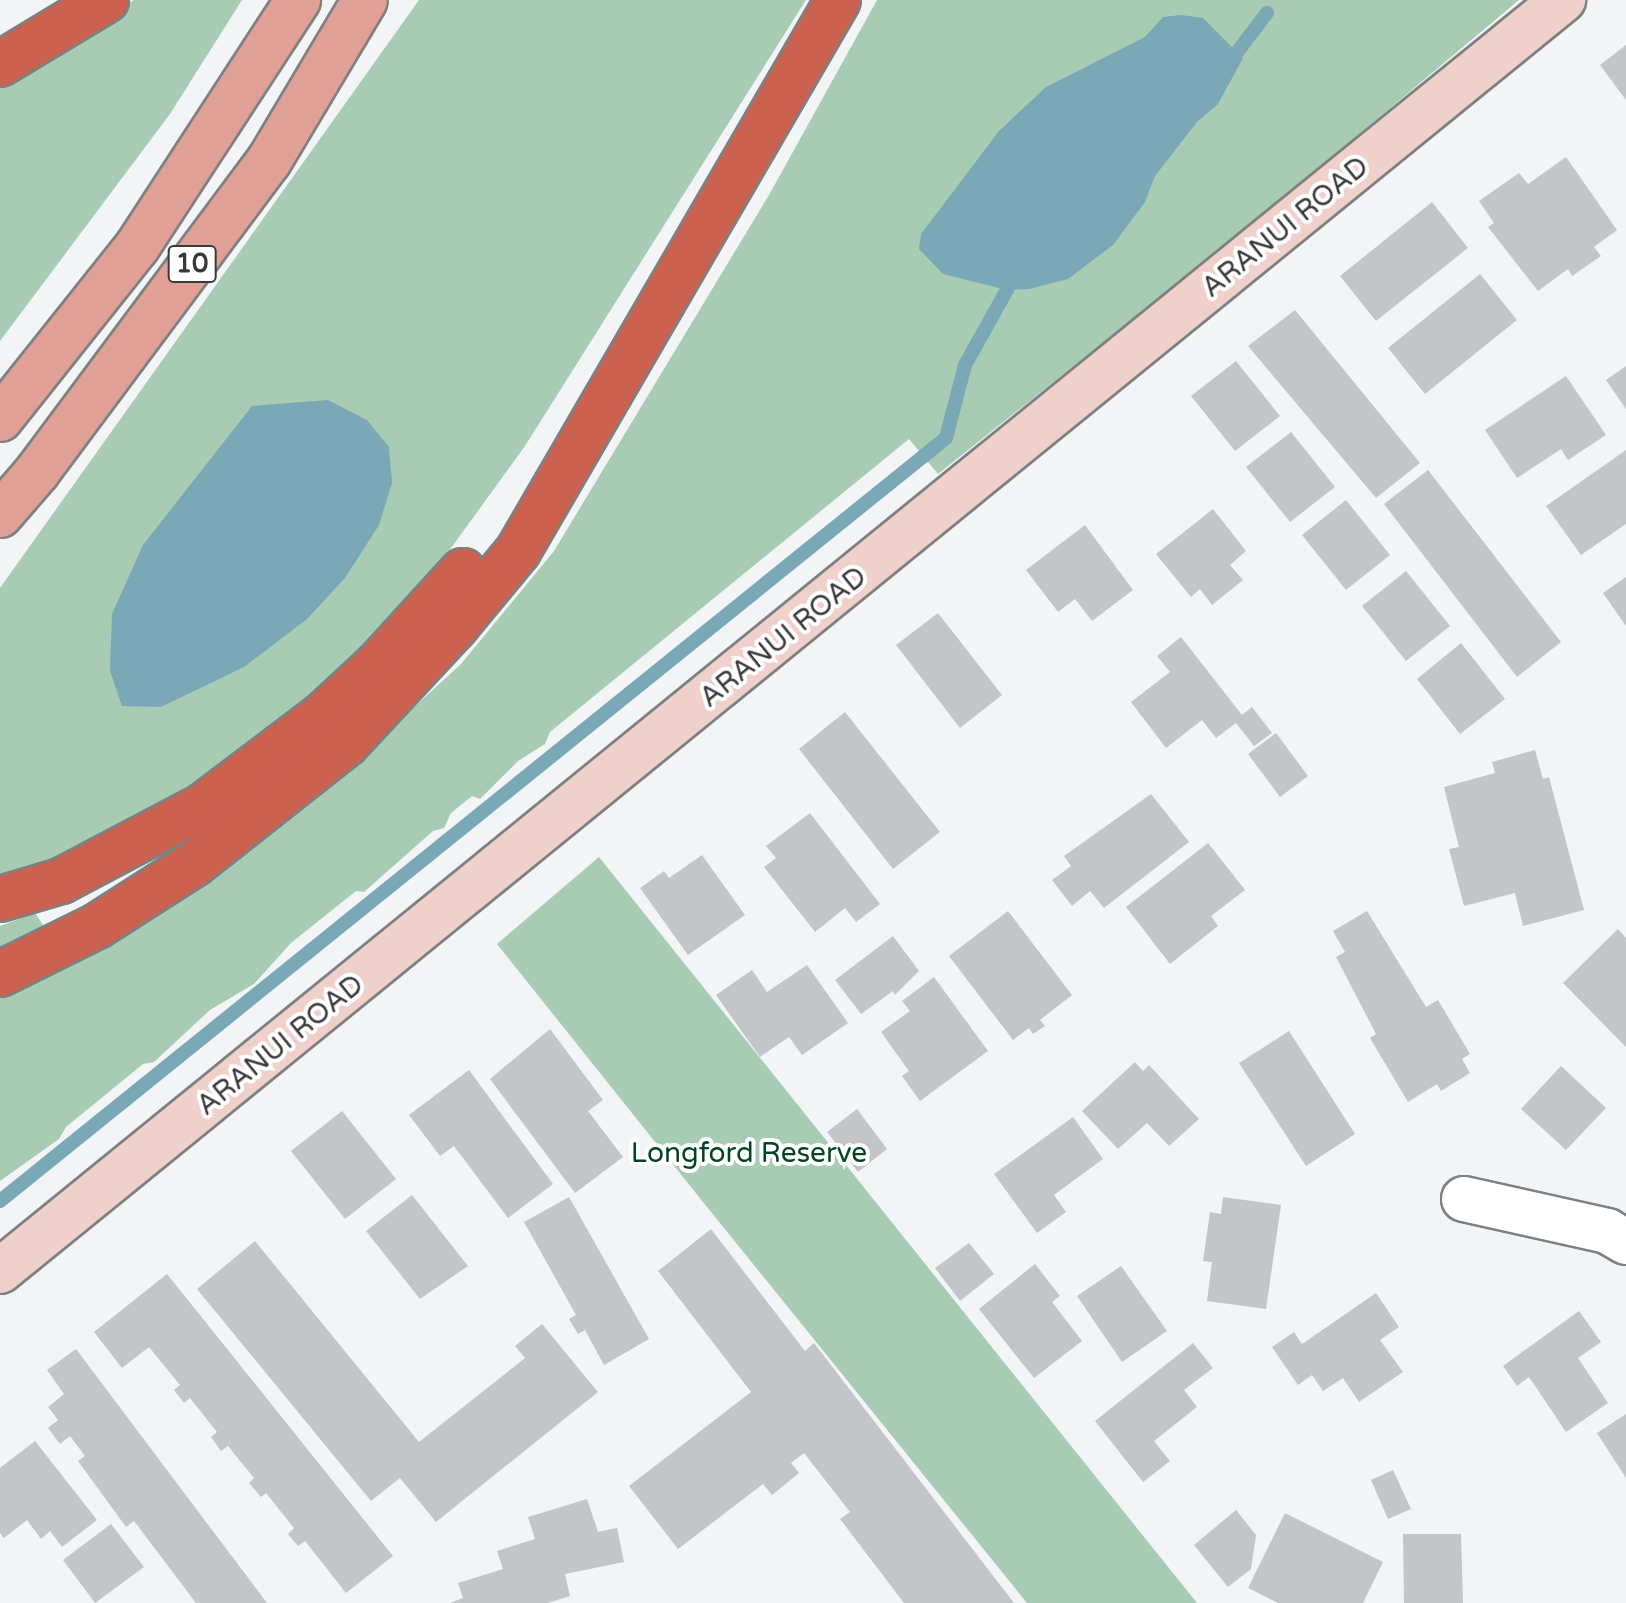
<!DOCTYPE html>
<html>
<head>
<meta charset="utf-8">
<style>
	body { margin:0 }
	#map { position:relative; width:1626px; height:1603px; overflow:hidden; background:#f2f4f6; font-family:"Varela Round",sans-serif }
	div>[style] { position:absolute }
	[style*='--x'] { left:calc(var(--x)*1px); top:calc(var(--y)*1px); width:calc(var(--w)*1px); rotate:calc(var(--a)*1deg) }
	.green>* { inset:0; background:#a8cbb3 }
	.water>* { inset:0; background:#7aa8b6 }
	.stream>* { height:14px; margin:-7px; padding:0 7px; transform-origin:7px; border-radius:7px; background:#7aa8b6 }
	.building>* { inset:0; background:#c3c5c7 }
	.roads { filter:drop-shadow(2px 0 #7e8081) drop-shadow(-2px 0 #7e8081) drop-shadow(0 2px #7e8081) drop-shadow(0 -2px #7e8081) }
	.street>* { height:44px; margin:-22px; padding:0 22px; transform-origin:22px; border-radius:22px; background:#fff }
	.secondary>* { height:44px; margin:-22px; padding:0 22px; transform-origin:22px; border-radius:22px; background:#f0d0ca }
	.primary>* { height:44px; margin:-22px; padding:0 22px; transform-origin:22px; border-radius:22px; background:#e1a096 }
	.highway>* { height:44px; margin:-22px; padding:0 22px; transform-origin:22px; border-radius:22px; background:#cd6150 }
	span { translate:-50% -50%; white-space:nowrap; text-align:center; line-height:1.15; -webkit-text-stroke:8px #fff; paint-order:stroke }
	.shield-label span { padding:2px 6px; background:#fff; border:2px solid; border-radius:6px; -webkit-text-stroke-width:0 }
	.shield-label { font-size:26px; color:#38393a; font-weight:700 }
	.street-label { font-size:28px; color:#38393a }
	.park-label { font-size:28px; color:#014424 }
</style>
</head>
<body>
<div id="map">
	<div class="green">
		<div style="clip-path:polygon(134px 0,242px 0,170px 114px,0 341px,0 83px)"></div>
		<div style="clip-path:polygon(419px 0,806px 0,525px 446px,425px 584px,317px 692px,183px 797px,88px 846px,0 878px,0 588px)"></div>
		<div style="clip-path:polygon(877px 0,1519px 0,1257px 220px,938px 474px,909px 439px,550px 732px,545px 744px,518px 761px,480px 799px,472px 796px,451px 813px,444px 828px,433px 831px,364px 892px,356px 891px,291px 943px,254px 984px,210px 1010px,154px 1062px,143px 1064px,66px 1127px,59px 1139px,0 1181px,0 994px,330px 784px,461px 664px,554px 551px,769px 195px)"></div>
		<div style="clip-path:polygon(599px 857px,1197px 1603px,1027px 1603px,703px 1202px,497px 944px)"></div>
		<div style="clip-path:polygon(35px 913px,45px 928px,0 956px,0 926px)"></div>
	</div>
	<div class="water">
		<div style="clip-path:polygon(1181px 15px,1203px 18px,1243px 58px,1218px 104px,1197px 122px,1155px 176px,1145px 202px,1113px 245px,1068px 279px,1029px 289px,1007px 290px,943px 274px,919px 249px,921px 234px,999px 131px,1046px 87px,1145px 37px,1163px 17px)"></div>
		<div style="clip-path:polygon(328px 400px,367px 420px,389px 447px,392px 483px,379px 525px,345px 578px,307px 619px,244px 667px,161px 707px,122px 706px,110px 671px,112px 614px,143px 545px,252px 406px)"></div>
	</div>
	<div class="stream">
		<div style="--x:1238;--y:51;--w:48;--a:-52.7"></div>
		<div style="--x:0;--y:1201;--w:1215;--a:-38.89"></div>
		<div style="--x:946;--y:438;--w:75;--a:-75.4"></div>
		<div style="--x:965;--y:365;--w:86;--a:-60.8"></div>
	</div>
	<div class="building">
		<div style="clip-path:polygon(1626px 45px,1626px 100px,1600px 65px)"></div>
		<div style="clip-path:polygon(1566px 157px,1617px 230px,1594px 247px,1601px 256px,1572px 276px,1568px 269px,1538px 291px,1488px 227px,1494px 223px,1479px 201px,1519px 173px,1528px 184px)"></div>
		<div style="clip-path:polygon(1432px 202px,1468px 248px,1376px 321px,1340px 276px)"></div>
		<div style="clip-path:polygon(1480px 274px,1517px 320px,1425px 394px,1388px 348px)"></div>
		<div style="clip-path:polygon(1295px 310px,1420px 463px,1376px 498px,1248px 346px)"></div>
		<div style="clip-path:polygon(1236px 361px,1280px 416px,1235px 451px,1191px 396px)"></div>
		<div style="clip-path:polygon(1626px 366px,1626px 409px,1606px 380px)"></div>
		<div style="clip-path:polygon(1566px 376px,1606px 435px,1568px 460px,1561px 449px,1517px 478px,1485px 430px)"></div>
		<div style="clip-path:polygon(1291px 432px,1335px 487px,1290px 522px,1246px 467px)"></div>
		<div style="clip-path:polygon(1626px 450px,1626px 524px,1581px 555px,1546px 506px)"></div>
		<div style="clip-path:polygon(1428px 470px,1561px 642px,1517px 677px,1384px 504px)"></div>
		<div style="clip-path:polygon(1346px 500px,1390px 555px,1346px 590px,1302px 535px)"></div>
		<div style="clip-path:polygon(1213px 509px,1246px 551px,1230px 565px,1243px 580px,1212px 605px,1200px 589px,1191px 597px,1156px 554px)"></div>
		<div style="clip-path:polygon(1085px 525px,1133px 590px,1092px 621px,1075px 599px,1058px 612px,1026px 570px)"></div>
		<div style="clip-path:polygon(1406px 571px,1450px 626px,1406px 661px,1362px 606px)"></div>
		<div style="clip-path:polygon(1626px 577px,1626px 626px,1603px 593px)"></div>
		<div style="clip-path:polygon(938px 613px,1002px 695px,960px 728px,896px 645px)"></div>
		<div style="clip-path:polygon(1181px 637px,1242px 715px,1252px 707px,1272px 733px,1254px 746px,1236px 723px,1216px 738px,1202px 720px,1166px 748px,1131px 702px,1170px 672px,1157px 656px)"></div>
		<div style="clip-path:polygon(1461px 643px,1505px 699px,1460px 734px,1417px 679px)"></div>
		<div style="clip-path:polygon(845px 712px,940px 832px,893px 869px,799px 749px)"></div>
		<div style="clip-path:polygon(1276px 733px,1308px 776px,1280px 797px,1248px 754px)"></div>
		<div style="clip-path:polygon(1535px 750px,1543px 779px,1549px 777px,1584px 910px,1523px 926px,1515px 893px,1464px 906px,1449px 849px,1459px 847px,1444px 787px,1495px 773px,1492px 762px)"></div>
		<div style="clip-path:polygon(1151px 794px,1189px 842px,1104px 908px,1090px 891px,1072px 906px,1052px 880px,1071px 866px,1064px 856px)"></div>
		<div style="clip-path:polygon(810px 813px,880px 904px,856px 922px,845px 908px,815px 932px,764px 867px,776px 858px,766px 846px)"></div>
		<div style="clip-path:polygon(1208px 843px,1245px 890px,1211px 916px,1218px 926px,1170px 964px,1126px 907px)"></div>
		<div style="clip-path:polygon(702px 855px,745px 915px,688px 955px,640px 888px,664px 871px,669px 878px)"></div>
		<div style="clip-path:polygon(1008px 911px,1072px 995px,1040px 1020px,1045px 1026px,1033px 1034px,1029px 1028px,1013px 1040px,949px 956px)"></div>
		<div style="clip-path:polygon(1367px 911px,1426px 1007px,1438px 1000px,1470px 1054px,1462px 1059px,1470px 1073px,1441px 1091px,1437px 1084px,1408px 1102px,1370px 1038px,1376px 1034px,1336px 957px,1345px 952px,1333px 931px)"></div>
		<div style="clip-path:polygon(1618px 929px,1626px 938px,1626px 1047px,1563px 983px)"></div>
		<div style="clip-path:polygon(893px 936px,919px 971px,895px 995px,893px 991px,861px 1014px,835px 980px)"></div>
		<div style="clip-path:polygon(807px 965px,848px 1023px,802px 1055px,789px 1037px,760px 1057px,716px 995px,752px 970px,767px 992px)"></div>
		<div style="clip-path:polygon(934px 977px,988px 1051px,920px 1101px,902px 1076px,909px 1071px,881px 1032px,910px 1011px,902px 1001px)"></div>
		<div style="clip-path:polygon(550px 1029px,603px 1100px,588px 1111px,623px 1157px,575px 1193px,490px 1079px)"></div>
		<div style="clip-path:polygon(1289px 1031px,1355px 1134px,1306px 1166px,1239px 1063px)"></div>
		<div style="clip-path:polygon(1135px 1062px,1143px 1071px,1149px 1065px,1199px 1119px,1169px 1146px,1147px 1123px,1118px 1149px,1082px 1111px)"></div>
		<div style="clip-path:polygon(1561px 1066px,1606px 1108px,1566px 1150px,1521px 1109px)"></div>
		<div style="clip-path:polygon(469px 1070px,553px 1184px,508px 1218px,454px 1146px,440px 1156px,409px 1115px)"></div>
		<div style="clip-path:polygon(857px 1109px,887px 1149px,858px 1172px,827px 1132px)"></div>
		<div style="clip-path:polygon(342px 1111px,396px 1179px,345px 1219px,291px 1151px)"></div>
		<div style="clip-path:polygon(1073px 1117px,1103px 1159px,1054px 1195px,1066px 1212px,1037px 1233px,994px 1174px)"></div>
		<div style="clip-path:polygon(412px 1195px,468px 1266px,420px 1299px,366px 1231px)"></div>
		<div style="clip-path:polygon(569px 1197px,649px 1339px,604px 1365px,585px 1330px,578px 1334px,569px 1319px,576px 1315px,524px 1222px)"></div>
		<div style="clip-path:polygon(1223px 1197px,1281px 1205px,1266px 1309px,1207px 1301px,1212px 1262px,1203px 1261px,1210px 1212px,1221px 1214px)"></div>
		<div style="clip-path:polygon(711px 1229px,805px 1351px,814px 1343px,1014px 1603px,904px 1603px,840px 1519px,850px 1512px,804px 1453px,791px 1463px,799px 1473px,772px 1495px,763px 1484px,678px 1549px,629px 1486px,751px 1392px,658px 1271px)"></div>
		<div style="clip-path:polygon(255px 1241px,419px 1442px,525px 1358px,515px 1346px,542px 1324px,598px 1392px,436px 1522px,400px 1478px,371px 1501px,197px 1289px)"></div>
		<div style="clip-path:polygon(969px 1243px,994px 1274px,960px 1301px,935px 1268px)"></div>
		<div style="clip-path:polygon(1035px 1264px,1060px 1296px,1052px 1302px,1082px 1341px,1034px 1378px,979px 1309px)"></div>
		<div style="clip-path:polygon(1121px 1266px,1167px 1331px,1122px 1362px,1077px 1296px)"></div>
		<div style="clip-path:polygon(167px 1274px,393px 1556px,346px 1593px,305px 1541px,298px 1546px,288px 1534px,294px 1528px,266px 1493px,261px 1497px,249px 1483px,254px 1478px,228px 1446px,221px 1451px,211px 1437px,217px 1432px,190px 1398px,184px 1403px,174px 1390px,180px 1385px,149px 1347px,122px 1368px,94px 1332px)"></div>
		<div style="clip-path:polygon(1376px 1293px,1399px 1327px,1380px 1340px,1403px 1372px,1359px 1402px,1343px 1378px,1323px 1391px,1312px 1375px,1298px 1385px,1272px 1347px,1294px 1332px,1302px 1344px)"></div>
		<div style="clip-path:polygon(1579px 1311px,1601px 1342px,1578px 1358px,1608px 1403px,1566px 1432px,1529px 1377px,1517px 1386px,1503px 1366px)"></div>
		<div style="clip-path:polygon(1193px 1343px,1213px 1368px,1184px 1390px,1197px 1407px,1154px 1441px,1170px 1461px,1143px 1482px,1095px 1421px)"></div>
		<div style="clip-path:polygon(76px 1349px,267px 1603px,196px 1603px,134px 1521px,126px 1527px,78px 1461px,85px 1456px,70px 1436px,60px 1444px,48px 1428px,58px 1420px,48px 1407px,64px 1394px,47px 1370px)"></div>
		<div style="clip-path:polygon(1626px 1414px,1626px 1478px,1597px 1433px)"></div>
		<div style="clip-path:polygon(35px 1441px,97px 1520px,62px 1547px,50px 1531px,41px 1539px,27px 1520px,4px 1538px,0 1533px,0 1468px)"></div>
		<div style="clip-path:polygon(1393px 1470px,1411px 1509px,1388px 1519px,1371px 1480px)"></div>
		<div style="clip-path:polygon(587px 1499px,598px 1532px,617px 1528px,624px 1562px,565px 1574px,570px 1596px,548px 1603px,450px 1603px,463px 1598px,458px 1583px,503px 1569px,497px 1551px,535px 1539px,528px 1517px)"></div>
		<div style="clip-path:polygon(1236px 1510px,1256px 1535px,1251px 1569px,1228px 1587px,1194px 1545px)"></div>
		<div style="clip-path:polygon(1285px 1513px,1383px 1562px,1363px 1603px,1278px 1603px,1248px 1588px)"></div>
		<div style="clip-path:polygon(111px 1524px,144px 1567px,95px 1603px,63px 1560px)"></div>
		<div style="clip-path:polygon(1403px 1534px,1461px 1534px,1463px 1603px,1404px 1603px)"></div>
	</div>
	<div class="roads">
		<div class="street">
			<div style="--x:1464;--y:1199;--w:147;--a:12.6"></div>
			<div style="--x:1607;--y:1231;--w:22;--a:30"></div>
		</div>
		<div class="secondary">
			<div style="--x:0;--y:1271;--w:2015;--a:-39.12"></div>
		</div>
		<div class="primary">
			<div style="--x:0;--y:419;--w:220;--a:-51.5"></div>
			<div style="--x:137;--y:247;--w:295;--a:-56.9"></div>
			<div style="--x:0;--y:515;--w:57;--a:-49.3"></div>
			<div style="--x:37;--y:472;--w:388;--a:-53.3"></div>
			<div style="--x:269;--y:161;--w:187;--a:-59.2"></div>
		</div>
		<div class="highway">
			<div style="--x:0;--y:64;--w:124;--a:-31.1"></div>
			<div style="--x:0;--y:899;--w:64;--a:-16.4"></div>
			<div style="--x:61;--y:881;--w:161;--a:-27.8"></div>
			<div style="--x:203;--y:806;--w:149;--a:-37.1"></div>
			<div style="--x:322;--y:716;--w:76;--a:-42.9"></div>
			<div style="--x:378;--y:664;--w:126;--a:-47.6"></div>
			<div style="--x:0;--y:974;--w:108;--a:-26.3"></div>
			<div style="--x:97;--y:926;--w:115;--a:-32.6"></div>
			<div style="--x:194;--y:864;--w:194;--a:-38.3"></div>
			<div style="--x:346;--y:744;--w:161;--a:-47"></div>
			<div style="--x:456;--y:626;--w:97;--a:-50.4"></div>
			<div style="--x:518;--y:551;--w:637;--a:-59.85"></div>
		</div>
	</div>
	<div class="shield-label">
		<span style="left:192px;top:264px">10</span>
	</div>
	<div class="street-label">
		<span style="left:1285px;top:227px;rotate:-39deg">ARANUI ROAD</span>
		<span style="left:783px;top:637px;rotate:-39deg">ARANUI ROAD</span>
		<span style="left:280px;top:1045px;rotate:-39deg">ARANUI ROAD</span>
	</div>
	<div class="park-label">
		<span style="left:749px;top:1153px">Longford Reserve</span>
	</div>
</div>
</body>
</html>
